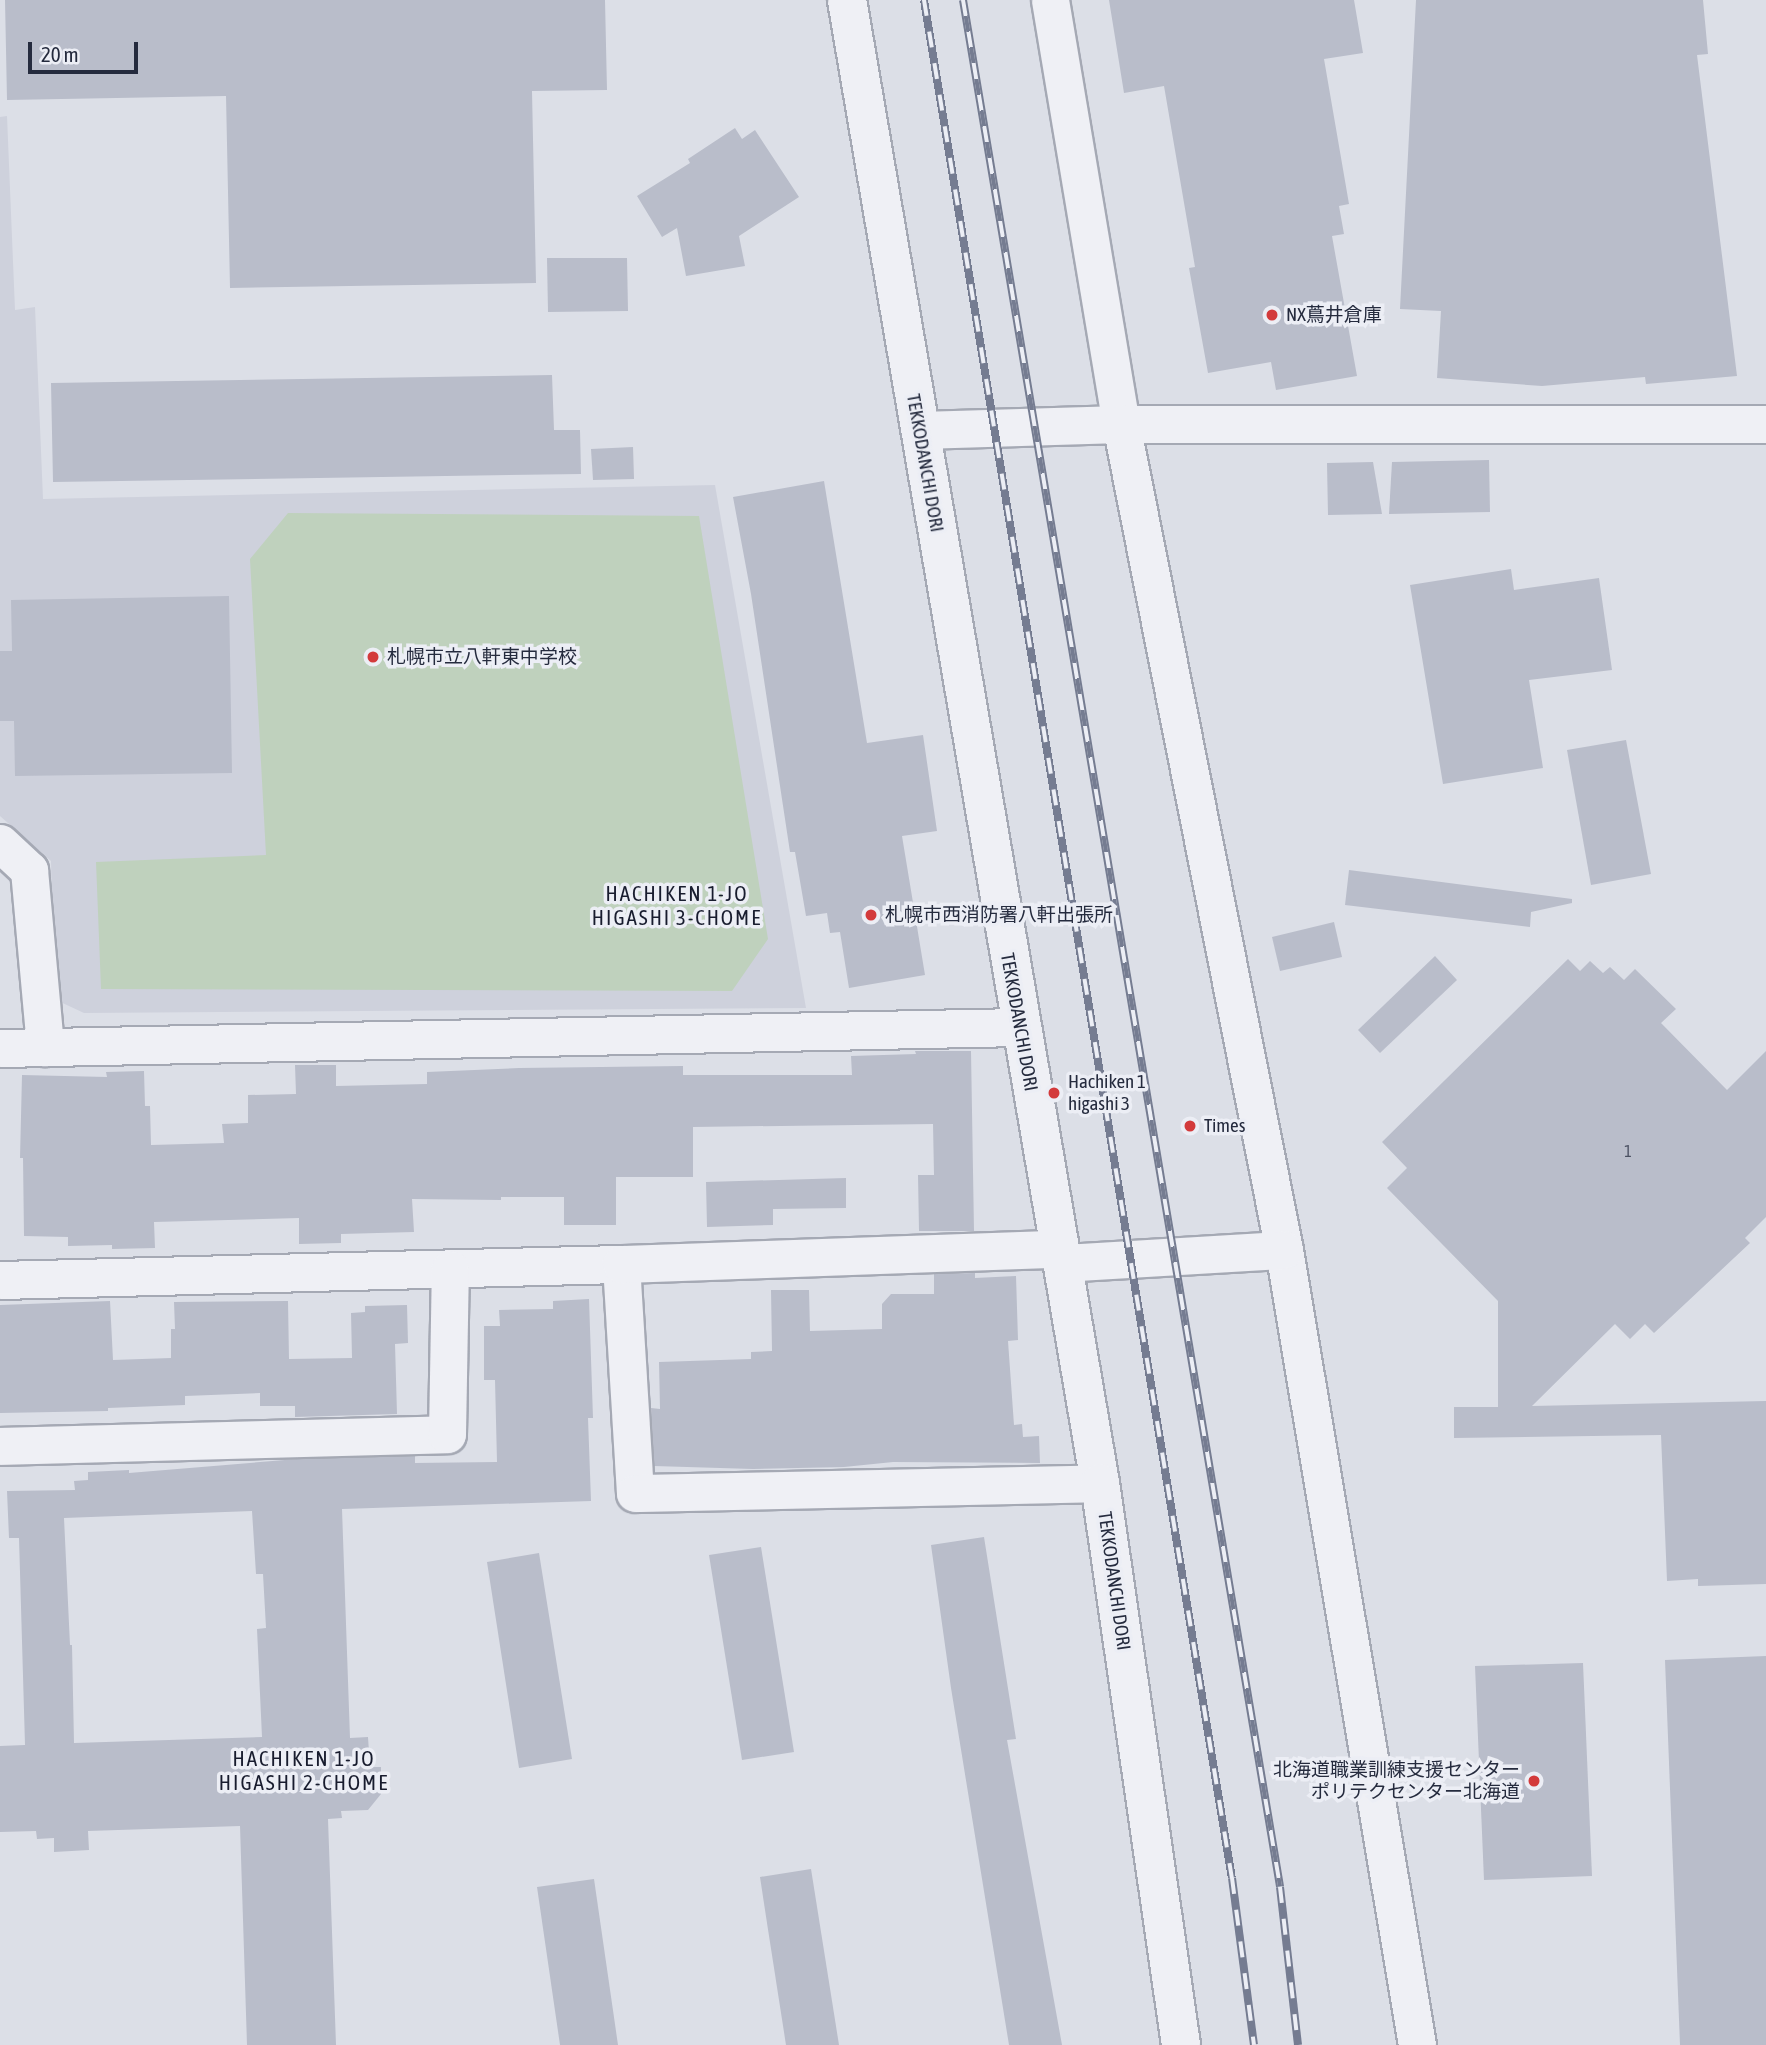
<!DOCTYPE html>
<html>
<head>
<meta charset="utf-8">
<style>
	body { margin:0 }
	#map { position:relative; width:1766px; height:2045px; overflow:hidden; background:#dcdfe7; font-family:"Asap Condensed","Noto Sans JP",sans-serif }
	div>[style] { position:absolute }
	[style*='--x'] { left:calc(var(--x)*1px); top:calc(var(--y)*1px); width:calc(var(--w)*1px); rotate:calc(var(--a)*1deg) }
	.built>* { inset:0; background:#ced1dc }
	.green>* { inset:0; background:#bfd1bd }
	.building>* { inset:0; background:#b9bdca }
	.roads { filter:drop-shadow(2px 0 #a5a9b4) drop-shadow(-2px 0 #a5a9b4) drop-shadow(0 2px #a5a9b4) drop-shadow(0 -2px #a5a9b4) }
	.minor>* { height:37px; margin:-18.5px; padding:0 18.5px; transform-origin:18.5px; border-radius:18.5px; background:#eff0f5 }
	.tertiary>* { height:38px; margin:-19px; padding:0 19px; transform-origin:19px; border-radius:19px; background:#eff0f5 }
	.rail>* { height:8px; margin-top:-4px; transform-origin:0; background:repeating-linear-gradient(90deg,#eceef5 0 16px,#757c91 0 32px); box-sizing:border-box; border-block:2px solid #757c91 }
	.dots>* { width:19px; height:19px; translate:-50% -50%; box-sizing:border-box; border:4px solid #eceef5; border-radius:50% }
	span { translate:-50% -50%; white-space:nowrap; text-align:center; line-height:1.15; -webkit-text-stroke:7px #eceef5; paint-order:stroke }
	.number-label { font-size:16px; color:#4a5061 }
	.number-label span { -webkit-text-stroke-width:0 }
	.poi-label { font-size:19px; color:#252b3e }
	.left { translate:0 -50%; text-align:left }
	.right { translate:-100% -50%; text-align:right }
	.street-label { font-size:19px; color:#252b3e }
	.neighbourhood-label { font-size:21px; color:#181c2e; letter-spacing:2px }
	.scale { position:absolute; left:28px; top:42px; width:110px; height:32px; box-sizing:border-box; border:4px solid #252b3e; border-top:0; padding-left:9px; font-size:21px; line-height:24px; white-space:nowrap; color:#252b3e; -webkit-text-stroke:5px #eceef5; paint-order:stroke }
</style>
</head>
<body>
<div id="map">
	<div class="built">
		<div style="clip-path:polygon(7px 116px,15px 310px,35px 307px,43px 499px,715px 485px,806px 1008px,84px 1013px,54px 999px,51px 861px,0 816px,0 117px)"></div>
	</div>
	<div class="green">
		<div style="clip-path:polygon(288px 513px,699px 516px,768px 939px,732px 991px,101px 989px,96px 862px,266px 855px,250px 559px)"></div>
	</div>
	<div class="building">
		<div style="clip-path:polygon(5px 0,605px 0,607px 90px,532px 91px,536px 283px,230px 288px,226px 96px,7px 100px)"></div>
		<div style="clip-path:polygon(1109px 0,1354px 0,1363px 53px,1324px 59px,1349px 204px,1339px 206px,1344px 234px,1332px 236px,1357px 376px,1276px 390px,1271px 362px,1208px 373px,1189px 268px,1195px 267px,1164px 86px,1124px 93px)"></div>
		<div style="clip-path:polygon(1416px 0,1703px 0,1708px 54px,1697px 55px,1737px 376px,1646px 384px,1645px 377px,1542px 386px,1437px 378px,1441px 311px,1400px 309px)"></div>
		<div style="clip-path:polygon(735px 128px,742px 139px,755px 130px,799px 197px,739px 236px,745px 266px,686px 276px,677px 228px,662px 237px,637px 196px,690px 163px,688px 159px)"></div>
		<div style="clip-path:polygon(547px 258px,627px 258px,628px 311px,548px 312px)"></div>
		<div style="clip-path:polygon(552px 375px,554px 430px,580px 430px,581px 474px,53px 482px,51px 383px)"></div>
		<div style="clip-path:polygon(633px 447px,634px 479px,593px 480px,591px 449px)"></div>
		<div style="clip-path:polygon(1489px 460px,1490px 512px,1389px 514px,1392px 462px)"></div>
		<div style="clip-path:polygon(1373px 462px,1382px 514px,1328px 515px,1327px 463px)"></div>
		<div style="clip-path:polygon(824px 481px,867px 743px,923px 735px,937px 831px,902px 836px,925px 975px,849px 988px,840px 932px,830px 933px,827px 913px,806px 916px,795px 852px,790px 852px,751px 594px,733px 497px)"></div>
		<div style="clip-path:polygon(1511px 569px,1514px 590px,1599px 578px,1612px 670px,1529px 680px,1543px 768px,1443px 784px,1410px 585px)"></div>
		<div style="clip-path:polygon(229px 596px,232px 773px,15px 776px,14px 721px,0 721px,0 651px,12px 651px,11px 600px)"></div>
		<div style="clip-path:polygon(1626px 740px,1651px 874px,1591px 885px,1567px 750px)"></div>
		<div style="clip-path:polygon(1349px 870px,1572px 899px,1572px 903px,1531px 912px,1530px 927px,1345px 905px)"></div>
		<div style="clip-path:polygon(1334px 922px,1342px 957px,1280px 971px,1272px 937px)"></div>
		<div style="clip-path:polygon(1435px 956px,1457px 980px,1380px 1053px,1358px 1030px)"></div>
		<div style="clip-path:polygon(1568px 959px,1580px 971px,1590px 961px,1603px 973px,1610px 967px,1624px 980px,1635px 969px,1676px 1009px,1661px 1023px,1727px 1090px,1766px 1051px,1766px 1217px,1745px 1238px,1750px 1243px,1654px 1333px,1645px 1324px,1630px 1339px,1615px 1324px,1532px 1406px,1766px 1401px,1766px 1584px,1698px 1586px,1698px 1579px,1667px 1581px,1661px 1435px,1454px 1438px,1454px 1407px,1498px 1407px,1498px 1301px,1387px 1188px,1407px 1168px,1382px 1142px)"></div>
		<div style="clip-path:polygon(915px 1051px,971px 1051px,974px 1231px,919px 1231px,918px 1175px,934px 1175px,933px 1124px,693px 1127px,693px 1177px,616px 1177px,616px 1225px,564px 1225px,564px 1197px,501px 1197px,501px 1200px,412px 1199px,414px 1232px,341px 1234px,341px 1243px,299px 1244px,299px 1218px,154px 1222px,155px 1248px,112px 1249px,112px 1245px,68px 1246px,68px 1237px,24px 1236px,23px 1158px,20px 1158px,22px 1075px,107px 1077px,106px 1072px,144px 1071px,145px 1106px,150px 1106px,151px 1145px,224px 1143px,222px 1124px,248px 1123px,248px 1095px,296px 1094px,295px 1065px,336px 1065px,336px 1086px,427px 1084px,427px 1072px,519px 1068px,683px 1066px,683px 1075px,852px 1075px,851px 1056px,916px 1054px)"></div>
		<div style="clip-path:polygon(846px 1178px,846px 1208px,773px 1209px,773px 1225px,707px 1227px,706px 1182px)"></div>
		<div style="clip-path:polygon(975px 1273px,975px 1278px,1016px 1276px,1018px 1340px,1008px 1341px,1014px 1425px,1022px 1424px,1023px 1437px,1039px 1436px,1040px 1463px,893px 1462px,844px 1467px,753px 1469px,654px 1466px,651px 1408px,660px 1409px,659px 1362px,751px 1359px,751px 1352px,772px 1351px,771px 1290px,809px 1290px,810px 1331px,882px 1329px,882px 1304px,891px 1294px,934px 1294px,934px 1274px)"></div>
		<div style="clip-path:polygon(evenodd,589px 1299px,593px 1418px,588px 1418px,591px 1501px,342px 1509px,350px 1738px,368px 1737px,370px 1767px,381px 1767px,381px 1794px,368px 1810px,341px 1811px,342px 1818px,328px 1819px,336px 2045px,247px 2045px,240px 1826px,88px 1831px,89px 1850px,54px 1852px,54px 1838px,37px 1839px,36px 1831px,0 1832px,0 1746px,25px 1745px,19px 1538px,9px 1538px,7px 1491px,75px 1490px,74px 1481px,88px 1480px,88px 1472px,129px 1470px,129px 1473px,297px 1459px,415px 1456px,415px 1463px,497px 1462px,495px 1380px,484px 1380px,484px 1326px,500px 1326px,499px 1310px,553px 1309px,553px 1301px,589px 1299px,252px 1511px,256px 1574px,263px 1574px,266px 1628px,257px 1629px,262px 1737px,74px 1743px,72px 1645px,70px 1645px,64px 1518px,252px 1511px)"></div>
		<div style="clip-path:polygon(110px 1301px,113px 1360px,171px 1358px,171px 1329px,175px 1329px,174px 1302px,288px 1301px,289px 1359px,352px 1358px,351px 1313px,365px 1312px,365px 1306px,407px 1305px,408px 1343px,395px 1344px,397px 1414px,295px 1417px,295px 1406px,260px 1406px,260px 1393px,185px 1396px,185px 1405px,108px 1408px,108px 1411px,0 1413px,0 1305px)"></div>
		<div style="clip-path:polygon(984px 1537px,1016px 1739px,1007px 1740px,1062px 2045px,1009px 2045px,951px 1688px,931px 1545px)"></div>
		<div style="clip-path:polygon(761px 1547px,794px 1752px,742px 1760px,709px 1555px)"></div>
		<div style="clip-path:polygon(539px 1553px,572px 1759px,519px 1768px,487px 1562px)"></div>
		<div style="clip-path:polygon(1766px 1656px,1766px 2045px,1680px 2045px,1665px 1660px)"></div>
		<div style="clip-path:polygon(1583px 1663px,1592px 1876px,1484px 1880px,1475px 1666px)"></div>
		<div style="clip-path:polygon(811px 1869px,839px 2045px,786px 2045px,767px 1923px,760px 1877px)"></div>
		<div style="clip-path:polygon(594px 1879px,618px 2045px,560px 2045px,537px 1887px)"></div>
	</div>
	<div class="roads">
		<div class="minor">
			<div style="--x:1050;--y:0;--w:430;--a:80.5"></div>
			<div style="--x:1121;--y:424;--w:842;--a:78.84"></div>
			<div style="--x:1284;--y:1250;--w:806;--a:80.5"></div>
			<div style="--x:920;--y:430;--w:201;--a:-1.7"></div>
			<div style="--x:1121;--y:424;--w:645;--a:0"></div>
			<div style="--x:0;--y:843;--w:40;--a:43"></div>
			<div style="--x:29;--y:870;--w:178;--a:84.8"></div>
			<div style="--x:0;--y:1048;--w:1020;--a:-1.18"></div>
			<div style="--x:1062;--y:1263;--w:222;--a:-3.4"></div>
			<div style="--x:621;--y:1264;--w:229;--a:86.5"></div>
			<div style="--x:635;--y:1493;--w:465;--a:-1.2"></div>
			<div style="--x:0;--y:1280;--w:621;--a:-1.48"></div>
			<div style="--x:621;--y:1264;--w:438;--a:-2"></div>
			<div style="--x:0;--y:1446;--w:447;--a:-1.5"></div>
			<div style="--x:447;--y:1434;--w:165;--a:-89"></div>
		</div>
		<div class="tertiary">
			<div style="--x:847;--y:0;--w:1504;--a:80.32"></div>
			<div style="--x:1100;--y:1483;--w:568;--a:81.8"></div>
		</div>
	</div>
	<div class="rail">
		<div style="--x:924;--y:0;--w:1903;--a:80.69"></div>
		<div style="--x:1232;--y:1878;--w:168;--a:82.5"></div>
		<div style="--x:963;--y:0;--w:1913;--a:80.46"></div>
		<div style="--x:1280;--y:1887;--w:159;--a:83.5"></div>
	</div>
	<div class="dots">
		<div style="left:1272px;top:315px;background:#d33a3b"></div>
		<div style="left:373px;top:657px;background:#d33a3b"></div>
		<div style="left:871px;top:915px;background:#d33a3b"></div>
		<div style="left:1054px;top:1093px;background:#d33a3b"></div>
		<div style="left:1190px;top:1126px;background:#d33a3b"></div>
		<div style="left:1534px;top:1781px;background:#d33a3b"></div>
	</div>
	<div class="number-label">
		<span style="left:1628px;top:1151px">1</span>
	</div>
	<div class="poi-label">
		<span class="left" style="left:1286px;top:315px">NX蔦井倉庫</span>
		<span class="left" style="left:387px;top:657px">札幌市立八軒東中学校</span>
		<span class="left" style="left:885px;top:915px">札幌市西消防署八軒出張所</span>
		<span class="left" style="left:1068px;top:1093px">Hachiken 1<br>higashi 3</span>
		<span class="left" style="left:1204px;top:1126px">Times</span>
		<span class="right" style="left:1520px;top:1781px">北海道職業訓練支援センター<br>ポリテクセンター北海道</span>
	</div>
	<div class="street-label">
		<span style="left:925px;top:463px;rotate:80deg">TEKKODANCHI DORI</span>
		<span style="left:1019px;top:1022px;rotate:80deg">TEKKODANCHI DORI</span>
		<span style="left:1114px;top:1581px;rotate:82deg">TEKKODANCHI DORI</span>
	</div>
	<div class="neighbourhood-label">
		<span style="left:677px;top:905px">HACHIKEN 1-JO<br>HIGASHI 3-CHOME</span>
		<span style="left:304px;top:1770px">HACHIKEN 1-JO<br>HIGASHI 2-CHOME</span>
	</div>
	<div class="scale">20 m</div>
</div>
</body>
</html>
